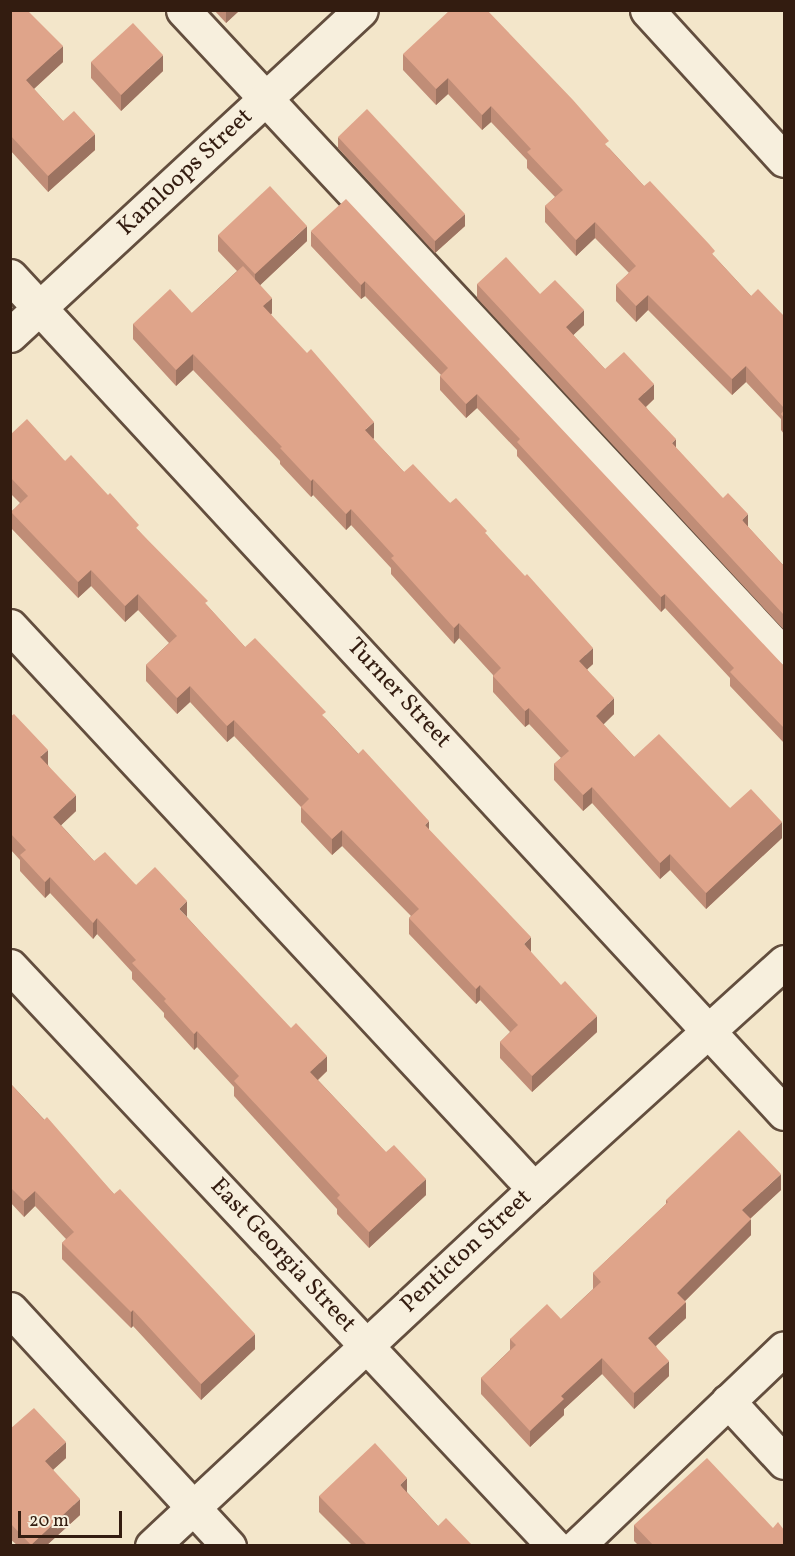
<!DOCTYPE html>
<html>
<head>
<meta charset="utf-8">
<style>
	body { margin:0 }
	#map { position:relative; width:795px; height:1556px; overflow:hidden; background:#f3e6ca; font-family:Vollkorn,serif }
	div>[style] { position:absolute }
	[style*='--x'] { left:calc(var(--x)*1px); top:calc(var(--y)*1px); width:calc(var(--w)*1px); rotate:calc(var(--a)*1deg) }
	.roads { filter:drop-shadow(2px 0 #634e3e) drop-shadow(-2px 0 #634e3e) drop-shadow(0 2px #634e3e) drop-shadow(0 -2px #634e3e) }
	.minor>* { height:33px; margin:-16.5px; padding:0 16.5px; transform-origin:16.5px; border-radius:16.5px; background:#f7efdd }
	.wall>* { inset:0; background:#c08d77 }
	.shaded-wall>* { inset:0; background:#9c7361 }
	.building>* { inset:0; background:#dfa48a }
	span { translate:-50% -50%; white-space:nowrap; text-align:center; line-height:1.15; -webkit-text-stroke:6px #f7efdd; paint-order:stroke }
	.street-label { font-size:24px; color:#331c10 }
	.frame { position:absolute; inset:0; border:12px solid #331c10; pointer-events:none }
	.scale { position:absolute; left:18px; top:1511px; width:104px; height:27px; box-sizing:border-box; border:3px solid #331c10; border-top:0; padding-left:8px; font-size:18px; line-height:21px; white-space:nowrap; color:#331c10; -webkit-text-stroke:4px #f7efdd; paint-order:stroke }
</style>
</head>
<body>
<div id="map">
	<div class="roads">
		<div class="minor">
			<div style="--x:183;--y:10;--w:882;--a:47.02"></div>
			<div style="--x:647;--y:10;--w:203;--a:47.6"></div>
			<div style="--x:10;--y:276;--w:1140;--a:47.24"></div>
			<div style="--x:10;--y:335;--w:478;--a:-42.8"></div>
			<div style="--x:10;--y:626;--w:769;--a:47.05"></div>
			<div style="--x:10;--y:966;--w:795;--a:46.83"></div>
			<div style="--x:10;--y:1309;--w:323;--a:47.3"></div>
			<div style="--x:728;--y:1401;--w:83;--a:47.4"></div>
			<div style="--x:152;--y:1546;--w:523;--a:-43.06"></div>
			<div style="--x:534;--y:1189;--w:338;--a:-42.2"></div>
			<div style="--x:577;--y:1546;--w:286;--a:-43.7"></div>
		</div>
	</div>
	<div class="wall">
		<div style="clip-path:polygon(10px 10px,63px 62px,34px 89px,63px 121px,95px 150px,48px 192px,10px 150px)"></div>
		<div style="clip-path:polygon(214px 10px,240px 10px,226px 23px)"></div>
		<div style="clip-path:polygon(403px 54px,609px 148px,644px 186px,715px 257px,751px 296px,784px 316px,784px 434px,781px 430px,781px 419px,746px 382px,732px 395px,648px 310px,636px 322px,616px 301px,616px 285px,629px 273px,595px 238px,576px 256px,545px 222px,545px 206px,555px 197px,527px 168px,527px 160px,491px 122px,482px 130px,448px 94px,436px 105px,403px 70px)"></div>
		<div style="clip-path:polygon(91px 62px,163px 71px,121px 111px,91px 78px)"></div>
		<div style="clip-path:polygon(338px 137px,465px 226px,435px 253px,338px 148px)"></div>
		<div style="clip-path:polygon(311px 231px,784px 666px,784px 743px,730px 686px,730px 678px,665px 608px,661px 612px,517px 456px,517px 450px,477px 408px,466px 418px,440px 390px,440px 376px,441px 375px,365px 296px,361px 299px,311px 246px)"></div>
		<div style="clip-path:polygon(218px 235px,307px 241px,260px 285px,272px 313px,271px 315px,374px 438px,373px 439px,404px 472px,450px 503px,487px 535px,593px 664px,587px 669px,614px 714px,603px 724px,634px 757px,730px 808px,782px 838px,706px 909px,670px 870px,660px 879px,592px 803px,583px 811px,554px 780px,554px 764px,561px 758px,529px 724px,525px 727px,493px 692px,493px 675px,459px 638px,454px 644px,391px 574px,391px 568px,351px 525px,346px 530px,313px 495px,311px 497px,280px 464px,280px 461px,193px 370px,176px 386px,133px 339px,133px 324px,192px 313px,237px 271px,218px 251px)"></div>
		<div style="clip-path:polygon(477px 284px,540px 294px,584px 325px,573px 335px,605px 369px,654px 399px,646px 407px,676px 448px,784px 566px,784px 630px,477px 298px)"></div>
		<div style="clip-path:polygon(10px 435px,65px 461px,139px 531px,245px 647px,326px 719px,429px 830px,597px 1032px,532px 1092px,500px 1058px,500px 1042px,510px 1032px,480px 1000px,476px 1004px,409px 934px,409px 918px,411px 916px,342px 846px,332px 855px,301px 822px,301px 807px,234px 736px,227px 742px,190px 702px,177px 714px,146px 681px,146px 665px,169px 643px,138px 610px,125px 622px,91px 586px,78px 598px,11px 528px,11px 512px,20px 503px,10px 493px)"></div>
		<div style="clip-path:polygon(10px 717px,48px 765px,76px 811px,61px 825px,94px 861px,136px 885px,187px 917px,327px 1071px,318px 1080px,426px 1195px,369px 1248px,337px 1214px,337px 1209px,234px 1096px,234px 1087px,197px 1047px,194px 1050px,164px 1017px,164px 1013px,132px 979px,132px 972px,97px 934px,93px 939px,50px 893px,45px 898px,20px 871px,20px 860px,10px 849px)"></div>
		<div style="clip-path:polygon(10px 1083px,114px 1194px,255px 1349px,201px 1400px,133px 1326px,131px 1328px,62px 1259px,62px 1243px,66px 1239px,35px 1206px,24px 1217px,10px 1202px)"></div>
		<div style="clip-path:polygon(781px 1190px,750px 1219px,751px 1235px,685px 1301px,686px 1318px,656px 1346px,669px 1376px,634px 1409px,602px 1374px,564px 1409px,564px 1415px,530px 1447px,481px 1394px,481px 1378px,510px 1350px,510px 1339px,561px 1319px,593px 1289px,593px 1273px,666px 1204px,666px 1200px)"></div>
		<div style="clip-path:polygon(10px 1429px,66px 1458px,53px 1470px,80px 1515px,47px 1545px,17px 1545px,10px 1539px)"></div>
		<div style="clip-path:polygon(407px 1492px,438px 1526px,472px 1545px,352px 1545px,319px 1512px,319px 1496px)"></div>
		<div style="clip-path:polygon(634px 1525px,784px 1545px,638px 1545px,634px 1541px)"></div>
	</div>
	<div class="shaded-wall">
		<div style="clip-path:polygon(226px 10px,240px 10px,226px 23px)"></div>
		<div style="clip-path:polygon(63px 46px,63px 62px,26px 96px,26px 80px)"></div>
		<div style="clip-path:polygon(163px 55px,163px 71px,121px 111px,121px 95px)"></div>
		<div style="clip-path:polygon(448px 78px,448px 94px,436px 105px,436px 89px)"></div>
		<div style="clip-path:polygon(491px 106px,491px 122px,482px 130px,482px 115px)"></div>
		<div style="clip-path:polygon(95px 134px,95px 150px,48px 192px,48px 176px)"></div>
		<div style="clip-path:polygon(465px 214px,465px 226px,435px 253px,435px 241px)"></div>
		<div style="clip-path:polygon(595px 222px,595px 238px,576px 256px,576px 240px)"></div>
		<div style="clip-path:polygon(307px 226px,307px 241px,255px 290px,255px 274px)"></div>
		<div style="clip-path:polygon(365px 281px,365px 296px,361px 299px,361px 285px)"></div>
		<div style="clip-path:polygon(648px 295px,648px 310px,636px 322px,636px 306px)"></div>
		<div style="clip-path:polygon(272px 298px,272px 313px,263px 322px,263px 306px)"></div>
		<div style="clip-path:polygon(584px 310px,584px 325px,566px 342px,566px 327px)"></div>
		<div style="clip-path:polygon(193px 354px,193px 370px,176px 386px,176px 370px)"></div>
		<div style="clip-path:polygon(746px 366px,746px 382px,732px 395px,732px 379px)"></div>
		<div style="clip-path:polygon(654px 384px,654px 399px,638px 414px,638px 399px)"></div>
		<div style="clip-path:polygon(477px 394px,477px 408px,466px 418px,466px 404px)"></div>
		<div style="clip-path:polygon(374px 422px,374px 438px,365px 446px,365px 430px)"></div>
		<div style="clip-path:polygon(676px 439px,676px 454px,672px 443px)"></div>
		<div style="clip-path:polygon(313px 479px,313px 495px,311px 497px,311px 481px)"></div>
		<div style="clip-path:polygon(351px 509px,351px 525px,346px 530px,346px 514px)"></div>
		<div style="clip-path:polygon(748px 514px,748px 529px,742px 520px)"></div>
		<div style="clip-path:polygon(91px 570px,91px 586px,78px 598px,78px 582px)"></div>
		<div style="clip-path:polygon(138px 594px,138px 610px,125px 622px,125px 606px)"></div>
		<div style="clip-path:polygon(665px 594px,665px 608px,661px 612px,661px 597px)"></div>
		<div style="clip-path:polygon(459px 623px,459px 638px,454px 644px,454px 628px)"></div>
		<div style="clip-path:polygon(593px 648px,593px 664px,579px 677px,579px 661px)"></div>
		<div style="clip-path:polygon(190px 686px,190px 702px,177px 714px,177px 698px)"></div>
		<div style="clip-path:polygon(614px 698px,614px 714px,596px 732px,596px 716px)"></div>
		<div style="clip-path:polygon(529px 708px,529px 724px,525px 727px,525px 711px)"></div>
		<div style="clip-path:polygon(234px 720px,234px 736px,227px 742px,227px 726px)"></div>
		<div style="clip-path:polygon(48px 750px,48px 766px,40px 757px)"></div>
		<div style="clip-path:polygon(592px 787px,592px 803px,583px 811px,583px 795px)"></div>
		<div style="clip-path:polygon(76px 795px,76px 811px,53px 833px,53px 817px)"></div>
		<div style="clip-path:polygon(429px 821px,429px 837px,425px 825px)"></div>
		<div style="clip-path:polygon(782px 822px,782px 838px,706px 909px,706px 893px)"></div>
		<div style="clip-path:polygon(342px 830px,342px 846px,332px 855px,332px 839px)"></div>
		<div style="clip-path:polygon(670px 854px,670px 870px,660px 879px,660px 863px)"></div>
		<div style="clip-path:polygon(50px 877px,50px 893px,45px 898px,45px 882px)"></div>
		<div style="clip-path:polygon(187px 901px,187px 917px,179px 909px)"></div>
		<div style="clip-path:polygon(97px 918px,97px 934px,93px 939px,93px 923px)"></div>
		<div style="clip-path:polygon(531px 937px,531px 953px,524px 944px)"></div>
		<div style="clip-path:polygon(480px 985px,480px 1000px,476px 1004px,476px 989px)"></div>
		<div style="clip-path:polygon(597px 1016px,597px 1032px,532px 1092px,532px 1076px)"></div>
		<div style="clip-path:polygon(197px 1031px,197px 1047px,194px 1050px,194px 1034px)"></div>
		<div style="clip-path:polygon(327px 1056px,327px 1071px,310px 1087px,310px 1072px)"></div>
		<div style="clip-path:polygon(781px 1174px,781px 1190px,742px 1226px,742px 1210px)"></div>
		<div style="clip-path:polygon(426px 1179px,426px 1195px,369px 1248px,369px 1232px)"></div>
		<div style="clip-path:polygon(35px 1191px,35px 1206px,24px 1217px,24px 1201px)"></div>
		<div style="clip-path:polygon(751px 1219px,751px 1235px,677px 1309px,677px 1293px)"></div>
		<div style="clip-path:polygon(686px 1302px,686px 1318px,648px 1353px,648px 1338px)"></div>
		<div style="clip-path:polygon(133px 1310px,133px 1326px,131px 1328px,131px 1312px)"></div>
		<div style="clip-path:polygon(255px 1334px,255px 1349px,201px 1400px,201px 1384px)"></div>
		<div style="clip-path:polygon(602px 1358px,602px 1374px,564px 1409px,564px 1415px,530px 1447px,530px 1431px,561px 1396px)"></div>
		<div style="clip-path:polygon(669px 1361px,669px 1376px,634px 1409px,634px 1393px)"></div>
		<div style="clip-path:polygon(66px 1442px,66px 1458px,45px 1477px,45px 1461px)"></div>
		<div style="clip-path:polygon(407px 1478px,407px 1494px,400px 1485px)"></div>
		<div style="clip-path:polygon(80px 1499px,80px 1515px,47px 1545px,31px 1545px)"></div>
	</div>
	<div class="building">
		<div style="clip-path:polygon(10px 10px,27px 10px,63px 46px,26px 80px,63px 121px,74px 111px,95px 134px,48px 176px,10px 135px,10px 126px,12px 125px,10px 124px)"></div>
		<div style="clip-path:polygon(450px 10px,487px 10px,573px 100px,609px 141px,605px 144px,644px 186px,650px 181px,709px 244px,715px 251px,712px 254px,751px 296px,758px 289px,784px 316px,784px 408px,746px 366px,732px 379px,648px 295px,636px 306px,616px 285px,636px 266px,595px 222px,576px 240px,545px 206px,563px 190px,527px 152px,531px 149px,491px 106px,482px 115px,448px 78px,436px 89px,403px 54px)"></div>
		<div style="clip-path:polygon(133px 23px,163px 55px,121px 95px,91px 62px)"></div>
		<div style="clip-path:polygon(367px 109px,465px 214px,435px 241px,338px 137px)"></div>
		<div style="clip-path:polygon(270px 186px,307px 226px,255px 274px,218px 235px)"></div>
		<div style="clip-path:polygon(346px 199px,784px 666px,784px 728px,730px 672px,734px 668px,665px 594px,661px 597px,517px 442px,520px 439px,477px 394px,466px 404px,440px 376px,448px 368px,365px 281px,361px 285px,311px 231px)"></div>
		<div style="clip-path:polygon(506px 257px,540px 294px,555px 280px,584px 310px,566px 327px,605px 369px,624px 352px,654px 384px,638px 399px,676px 439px,672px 443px,723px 498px,728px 493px,748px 514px,742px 520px,784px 566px,784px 615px,477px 284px)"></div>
		<div style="clip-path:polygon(243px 266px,272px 298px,263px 306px,307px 353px,311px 349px,374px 422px,365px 430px,404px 472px,413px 464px,450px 503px,456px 498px,487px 531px,485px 533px,525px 576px,527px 574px,593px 648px,579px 661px,614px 698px,596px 716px,634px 757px,659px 734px,730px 808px,751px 789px,782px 822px,706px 893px,670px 854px,660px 863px,592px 787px,583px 795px,554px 764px,569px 751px,529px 708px,525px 711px,493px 676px,501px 668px,459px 623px,454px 628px,391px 558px,394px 556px,351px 509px,346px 514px,313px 479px,311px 481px,280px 448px,282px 447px,193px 354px,176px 370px,133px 324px,170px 289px,192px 313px)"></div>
		<div style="clip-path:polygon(784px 410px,784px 418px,781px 414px)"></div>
		<div style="clip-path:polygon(27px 419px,65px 461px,71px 455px,108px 495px,110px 493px,139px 525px,136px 528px,208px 601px,205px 603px,245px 647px,255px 638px,326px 712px,322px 715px,358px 754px,363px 749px,429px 821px,425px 825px,531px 937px,524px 944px,561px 985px,565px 981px,597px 1016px,532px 1076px,500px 1042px,518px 1025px,480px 985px,476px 989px,409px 918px,419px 909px,342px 830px,332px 839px,301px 807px,309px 799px,234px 720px,227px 726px,190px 686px,177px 698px,146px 665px,177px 636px,138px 594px,125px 606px,91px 570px,78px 582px,11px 512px,28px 496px,10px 477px,10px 435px)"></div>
		<div style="clip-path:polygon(14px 714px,48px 750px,40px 757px,76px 795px,53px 817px,94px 861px,105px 852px,136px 885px,155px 867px,187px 901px,179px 909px,291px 1028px,296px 1023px,327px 1056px,310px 1072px,386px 1152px,394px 1145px,426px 1179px,369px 1232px,337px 1198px,340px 1195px,234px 1081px,239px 1076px,197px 1031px,194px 1034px,164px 1001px,166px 999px,132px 963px,136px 960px,97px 918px,93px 923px,50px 877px,45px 882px,20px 855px,26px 850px,10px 833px,10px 717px)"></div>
		<div style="clip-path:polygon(10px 1083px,44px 1120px,47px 1117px,114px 1194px,120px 1189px,255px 1334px,201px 1384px,133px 1310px,131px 1312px,62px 1243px,74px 1232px,35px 1191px,24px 1201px,10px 1187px)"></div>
		<div style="clip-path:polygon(739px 1130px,781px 1174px,742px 1210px,751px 1219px,677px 1293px,686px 1302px,648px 1338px,669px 1361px,634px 1393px,602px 1358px,561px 1396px,564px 1399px,530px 1431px,481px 1378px,516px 1345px,510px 1339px,547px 1304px,561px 1319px,601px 1282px,593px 1273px,668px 1202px,666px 1200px)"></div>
		<div style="clip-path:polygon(34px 1408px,66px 1442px,45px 1461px,80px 1499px,31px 1545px,10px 1523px,10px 1429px)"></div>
		<div style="clip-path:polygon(375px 1443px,407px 1478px,400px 1485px,438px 1526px,446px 1518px,472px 1545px,367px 1545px,319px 1496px)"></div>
		<div style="clip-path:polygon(707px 1458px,773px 1528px,778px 1522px,784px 1530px,784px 1545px,653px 1545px,634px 1525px)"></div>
	</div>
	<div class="street-label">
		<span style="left:186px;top:173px;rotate:-43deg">Kamloops Street</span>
		<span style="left:398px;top:694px;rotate:47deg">Turner Street</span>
		<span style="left:467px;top:1252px;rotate:-43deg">Penticton Street</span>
		<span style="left:282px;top:1256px;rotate:47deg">East Georgia Street</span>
	</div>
	<div class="frame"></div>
	<div class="scale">20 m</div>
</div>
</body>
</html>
